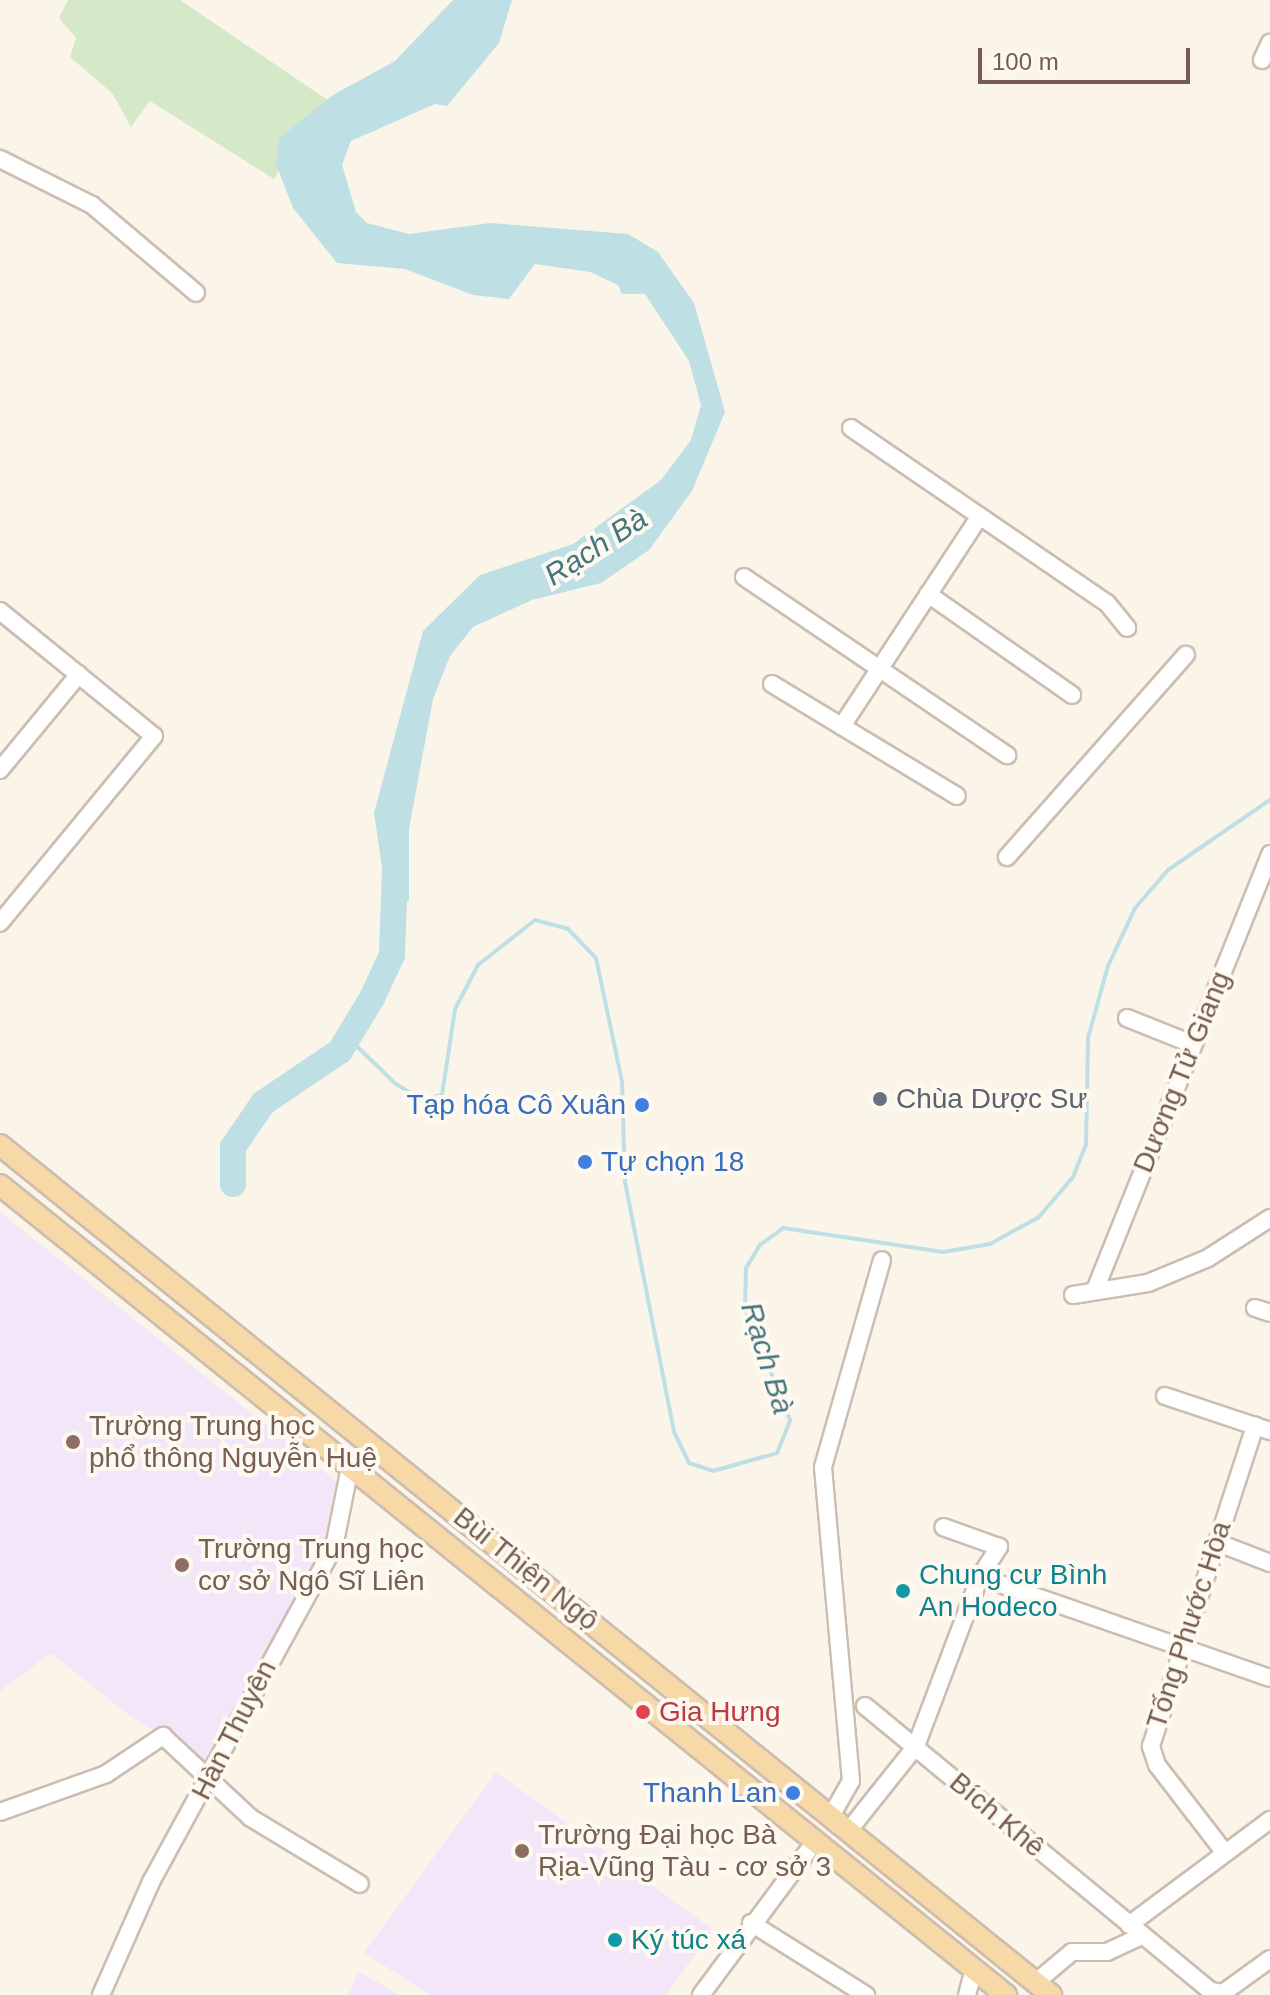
<!DOCTYPE html>
<html>
<head>
<meta charset="utf-8">
<style>
	body { margin:0 }
	#map { position:relative; width:1270px; height:1995px; overflow:hidden; background:#fbf5e9; font-family:Arial,sans-serif }
	div>[style] { position:absolute }
	[style*='--x'] { left:calc(var(--x)*1px); top:calc(var(--y)*1px); width:calc(var(--w)*1px); rotate:calc(var(--a)*1deg) }
	.education>* { inset:0; background:#f2e6f8 }
	.green>* { inset:0; background:#d5e9c8 }
	.water>* { inset:0; background:#bedfe4 }
	.stream>* { height:4px; margin:-2px; padding:0 2px; transform-origin:2px; border-radius:2px; background:#bedfe4 }
	.river>* { height:26px; margin:-13px; padding:0 13px; transform-origin:13px; border-radius:13px; background:#bedfe4 }
	.roads { filter:drop-shadow(2px 0 #cdbdb0) drop-shadow(-2px 0 #cdbdb0) drop-shadow(0 2px #cdbdb0) drop-shadow(0 -2px #cdbdb0) }
	.minor>* { height:16px; margin:-8px; padding:0 8px; transform-origin:8px; border-radius:8px; background:#fff }
	.major>* { height:20px; margin:-10px; padding:0 10px; transform-origin:10px; border-radius:10px; background:#f6d9a6 }
	.dots>* { width:22px; height:22px; translate:-50% -50%; box-sizing:border-box; border:4px solid #fef9f0; border-radius:50% }
	span { translate:-50% -50%; white-space:nowrap; text-align:center; line-height:1.15; -webkit-text-stroke:8px #fef9f0; paint-order:stroke }
	.street-label { font-size:28px; color:#755c4e }
	.worship-label { font-size:28px; color:#5b616d }
	.left { translate:0 -50%; text-align:left }
	.shop-label { font-size:28px; color:#366cbe }
	.right { translate:-100% -50%; text-align:right }
	.education-label { font-size:28px; color:#785e54 }
	.culture-label { font-size:28px; color:#0d838f }
	.health-label { font-size:28px; color:#be3a42 }
	.water-label { font-size:30px; color:#457680; font-style:italic }
	.scale { position:absolute; left:978px; top:48px; width:212px; height:36px; box-sizing:border-box; border:4px solid #755c4e; border-top:0; padding-left:10px; font-size:24px; line-height:28px; white-space:nowrap; color:#755c4e; -webkit-text-stroke:6px #fef9f0; paint-order:stroke }
</style>
</head>
<body>
<div id="map">
	<div class="education">
		<div style="clip-path:polygon(0 1212px,341px 1485px,331px 1536px,303px 1593px,206px 1762px,130px 1716px,51px 1653px,0 1691px)"></div>
		<div style="clip-path:polygon(496px 1772px,714px 1930px,665px 1995px,431px 1995px,364px 1953px)"></div>
		<div style="clip-path:polygon(358px 1971px,400px 1995px,349px 1995px)"></div>
	</div>
	<div class="green">
		<div style="clip-path:polygon(68px 0,180px 0,338px 107px,290px 151px,274px 179px,150px 101px,131px 127px,112px 93px,70px 57px,76px 38px,59px 18px)"></div>
	</div>
	<div class="water">
		<div style="clip-path:polygon(453px 0,512px 0,499px 43px,447px 106px,435px 104px,351px 141px,342px 165px,356px 212px,367px 223px,409px 234px,490px 223px,628px 234px,658px 252px,694px 303px,725px 412px,692px 491px,649px 550px,601px 583px,532px 600px,473px 627px,450px 656px,433px 699px,409px 829px,409px 901px,387px 901px,374px 813px,423px 631px,480px 575px,573px 544px,661px 480px,691px 440px,701px 405px,689px 361px,645px 294px,622px 294px,618px 285px,590px 272px,535px 264px,509px 299px,473px 295px,405px 269px,337px 263px,293px 208px,276px 164px,279px 138px,333px 95px,395px 61px)"></div>
	</div>
	<div class="stream">
		<div style="--x:345;--y:1035;--w:71;--a:43.9"></div>
		<div style="--x:396;--y:1084;--w:31;--a:32"></div>
		<div style="--x:422;--y:1100;--w:21;--a:-14"></div>
		<div style="--x:442;--y:1095;--w:87;--a:-81.4"></div>
		<div style="--x:455;--y:1009;--w:50;--a:-62.4"></div>
		<div style="--x:478;--y:965;--w:73;--a:-38.3"></div>
		<div style="--x:535;--y:920;--w:34;--a:15"></div>
		<div style="--x:568;--y:929;--w:40;--a:46"></div>
		<div style="--x:596;--y:958;--w:126;--a:78.1"></div>
		<div style="--x:622;--y:1081;--w:101;--a:88.3"></div>
		<div style="--x:625;--y:1182;--w:255;--a:78.9"></div>
		<div style="--x:674;--y:1432;--w:34;--a:64"></div>
		<div style="--x:689;--y:1463;--w:25;--a:18"></div>
		<div style="--x:713;--y:1471;--w:66;--a:-15.7"></div>
		<div style="--x:777;--y:1453;--w:35;--a:-68"></div>
		<div style="--x:790;--y:1420;--w:120;--a:-112.1"></div>
		<div style="--x:745;--y:1309;--w:41;--a:-88.6"></div>
		<div style="--x:746;--y:1268;--w:27;--a:-59"></div>
		<div style="--x:760;--y:1245;--w:29;--a:-36"></div>
		<div style="--x:783;--y:1228;--w:162;--a:8.5"></div>
		<div style="--x:943;--y:1252;--w:48;--a:-9.7"></div>
		<div style="--x:990;--y:1244;--w:56;--a:-28.9"></div>
		<div style="--x:1039;--y:1217;--w:52;--a:-49.6"></div>
		<div style="--x:1073;--y:1177;--w:35;--a:-68"></div>
		<div style="--x:1086;--y:1145;--w:107;--a:-88.9"></div>
		<div style="--x:1088;--y:1038;--w:75;--a:-74.5"></div>
		<div style="--x:1108;--y:966;--w:64;--a:-65"></div>
		<div style="--x:1135;--y:908;--w:50;--a:-49"></div>
		<div style="--x:1168;--y:870;--w:124;--a:-34.5"></div>
	</div>
	<div class="river">
		<div style="--x:233;--y:1184;--w:37;--a:-90"></div>
		<div style="--x:233;--y:1147;--w:53;--a:-55.7"></div>
		<div style="--x:263;--y:1103;--w:93;--a:-34"></div>
		<div style="--x:340;--y:1051;--w:62;--a:-58.9"></div>
		<div style="--x:372;--y:998;--w:47;--a:-65.1"></div>
		<div style="--x:392;--y:955;--w:87;--a:-88"></div>
	</div>
	<div class="roads">
		<div class="minor">
			<div style="--x:1262;--y:60;--w:19;--a:-65"></div>
			<div style="--x:0;--y:159;--w:103;--a:26.6"></div>
			<div style="--x:92;--y:205;--w:136;--a:40.2"></div>
			<div style="--x:851;--y:428;--w:310;--a:34.4"></div>
			<div style="--x:1107;--y:603;--w:32;--a:51"></div>
			<div style="--x:744;--y:577;--w:318;--a:34.1"></div>
			<div style="--x:928;--y:594;--w:176;--a:35"></div>
			<div style="--x:0;--y:611;--w:198;--a:39.1"></div>
			<div style="--x:154;--y:736;--w:242;--a:129.5"></div>
			<div style="--x:772;--y:684;--w:216;--a:31.2"></div>
			<div style="--x:842;--y:726;--w:251;--a:-56.7"></div>
			<div style="--x:0;--y:770;--w:124;--a:-50.5"></div>
			<div style="--x:1007;--y:857;--w:270;--a:-48.5"></div>
			<div style="--x:1127;--y:1018;--w:70;--a:21.8"></div>
			<div style="--x:1095;--y:1290;--w:470;--a:-68.1"></div>
			<div style="--x:1073;--y:1295;--w:76;--a:-9.1"></div>
			<div style="--x:1148;--y:1283;--w:65;--a:-22.6"></div>
			<div style="--x:1208;--y:1258;--w:74;--a:-32.8"></div>
			<div style="--x:1255;--y:1308;--w:16;--a:18"></div>
			<div style="--x:1165;--y:1396;--w:111;--a:18.4"></div>
			<div style="--x:1216;--y:1542;--w:58;--a:21.3"></div>
			<div style="--x:980;--y:1577;--w:307;--a:19.2"></div>
			<div style="--x:865;--y:1706;--w:448;--a:39.5"></div>
			<div style="--x:1211;--y:1991;--w:12;--a:9"></div>
			<div style="--x:1223;--y:1993;--w:58;--a:-35.9"></div>
			<div style="--x:0;--y:1812;--w:113;--a:-19.7"></div>
			<div style="--x:106;--y:1774;--w:69;--a:-33.7"></div>
			<div style="--x:163;--y:1736;--w:120;--a:43"></div>
			<div style="--x:251;--y:1818;--w:127;--a:31.2"></div>
			<div style="--x:831;--y:1816;--w:40;--a:-60.3"></div>
			<div style="--x:851;--y:1781;--w:315;--a:-95.1"></div>
			<div style="--x:823;--y:1467;--w:215;--a:-74.1"></div>
			<div style="--x:849;--y:1830;--w:107;--a:-51.4"></div>
			<div style="--x:916;--y:1746;--w:181;--a:-69.3"></div>
			<div style="--x:980;--y:1577;--w:36;--a:-58"></div>
			<div style="--x:999;--y:1547;--w:59;--a:-160.3"></div>
			<div style="--x:1225;--y:1853;--w:111;--a:-127.7"></div>
			<div style="--x:1157;--y:1765;--w:20;--a:-108"></div>
			<div style="--x:1151;--y:1746;--w:337;--a:-72"></div>
			<div style="--x:751;--y:1923;--w:136;--a:32.1"></div>
			<div style="--x:1129;--y:1925;--w:176;--a:-36.7"></div>
			<div style="--x:1035;--y:1983;--w:48;--a:-40"></div>
			<div style="--x:1072;--y:1952;--w:35;--a:0"></div>
			<div style="--x:1107;--y:1952;--w:38;--a:-25"></div>
			<div style="--x:101;--y:1995;--w:124;--a:-66.1"></div>
			<div style="--x:151;--y:1882;--w:382;--a:-61.4"></div>
			<div style="--x:334;--y:1547;--w:87;--a:-78.7"></div>
			<div style="--x:701;--y:1995;--w:193;--a:-53.4"></div>
			<div style="--x:967;--y:1995;--w:27;--a:-75"></div>
		</div>
		<div class="major">
			<div style="--x:0;--y:1145;--w:1352;--a:38.96"></div>
			<div style="--x:0;--y:1185;--w:1292;--a:38.84"></div>
		</div>
	</div>
	<div class="dots">
		<div style="left:880px;top:1099px;background:#6b7280"></div>
		<div style="left:642px;top:1105px;background:#3f7fe0"></div>
		<div style="left:585px;top:1162px;background:#3f7fe0"></div>
		<div style="left:73px;top:1442px;background:#8d6e63"></div>
		<div style="left:182px;top:1565px;background:#8d6e63"></div>
		<div style="left:903px;top:1591px;background:#0f9aa8"></div>
		<div style="left:643px;top:1712px;background:#e0444e"></div>
		<div style="left:793px;top:1793px;background:#3f7fe0"></div>
		<div style="left:522px;top:1851px;background:#8d6e63"></div>
		<div style="left:615px;top:1940px;background:#0f9aa8"></div>
	</div>
	<div class="street-label">
		<span style="left:1182px;top:1072px;rotate:-68deg">Dương Tử Giang</span>
		<span style="left:526px;top:1569px;rotate:39deg">Bùi Thiện Ngộ</span>
		<span style="left:1189px;top:1625px;rotate:-72deg">Tống Phước Hòa</span>
		<span style="left:234px;top:1730px;rotate:-63deg">Hàn Thuyên</span>
		<span style="left:997px;top:1815px;rotate:40deg">Bích Khê</span>
	</div>
	<div class="worship-label">
		<span class="left" style="left:896px;top:1099px">Chùa Dược Sư</span>
	</div>
	<div class="shop-label">
		<span class="right" style="left:626px;top:1105px">Tạp hóa Cô Xuân</span>
		<span class="left" style="left:601px;top:1162px">Tự chọn 18</span>
		<span class="right" style="left:777px;top:1793px">Thanh Lan</span>
	</div>
	<div class="education-label">
		<span class="left" style="left:89px;top:1442px">Trường Trung học<br>phổ thông Nguyễn Huệ</span>
		<span class="left" style="left:198px;top:1565px">Trường Trung học<br>cơ sở Ngô Sĩ Liên</span>
		<span class="left" style="left:538px;top:1851px">Trường Đại học Bà<br>Rịa-Vũng Tàu - cơ sở 3</span>
	</div>
	<div class="culture-label">
		<span class="left" style="left:919px;top:1591px">Chung cư Bình<br>An Hodeco</span>
		<span class="left" style="left:631px;top:1940px">Ký túc xá</span>
	</div>
	<div class="health-label">
		<span class="left" style="left:659px;top:1712px">Gia Hưng</span>
	</div>
	<div class="water-label">
		<span style="left:596px;top:547px;rotate:-33deg">Rạch Bà</span>
		<span style="left:767px;top:1358px;rotate:73deg">Rạch Bà</span>
	</div>
	<div class="scale">100 m</div>
</div>
</body>
</html>
